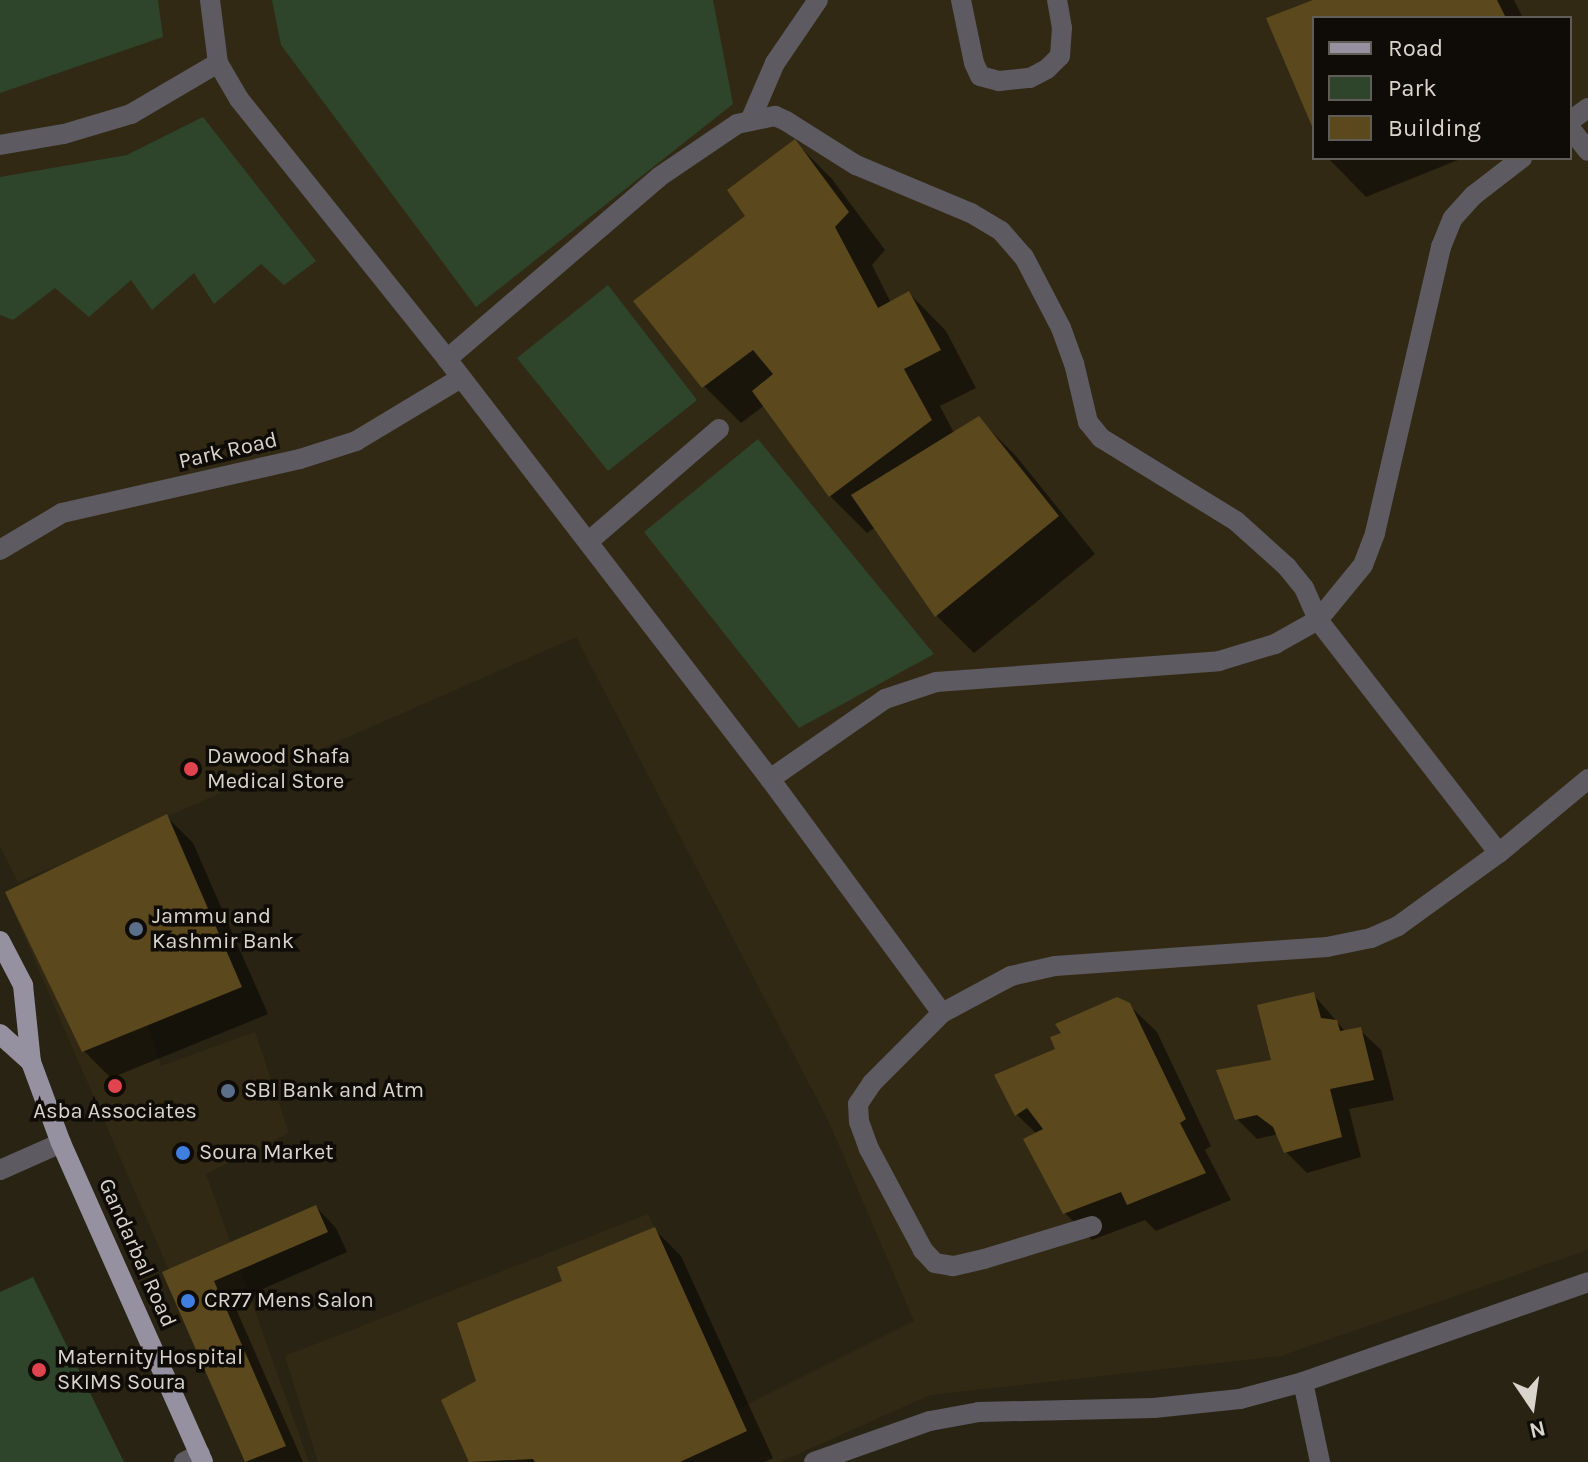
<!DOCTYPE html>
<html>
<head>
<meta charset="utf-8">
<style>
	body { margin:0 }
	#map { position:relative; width:1588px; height:1462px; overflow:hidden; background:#292314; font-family:Karla,sans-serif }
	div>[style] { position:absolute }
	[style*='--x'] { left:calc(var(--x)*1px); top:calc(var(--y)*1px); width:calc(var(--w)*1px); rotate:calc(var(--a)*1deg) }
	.built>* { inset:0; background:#322914 }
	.green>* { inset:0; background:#2e442b }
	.shadow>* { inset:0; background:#0007 }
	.building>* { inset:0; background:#5b491d }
	.service>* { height:20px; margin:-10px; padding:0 10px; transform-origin:10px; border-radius:10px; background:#5d5a62 }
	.minor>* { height:20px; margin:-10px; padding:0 10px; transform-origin:10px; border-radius:10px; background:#5d5a62 }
	.primary>* { height:20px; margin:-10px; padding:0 10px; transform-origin:10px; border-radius:10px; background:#9691a0 }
	.dots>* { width:22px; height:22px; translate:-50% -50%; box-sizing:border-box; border:4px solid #0f0c07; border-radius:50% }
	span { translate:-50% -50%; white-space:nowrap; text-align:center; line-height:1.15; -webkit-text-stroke:7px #0f0c07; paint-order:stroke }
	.street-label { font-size:22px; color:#d9d5cc }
	.poi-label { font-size:22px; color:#d9d5cc }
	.left { translate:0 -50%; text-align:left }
	.legend { position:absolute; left:1312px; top:16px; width:260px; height:144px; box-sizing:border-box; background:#0f0c07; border:2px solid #605c56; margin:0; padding:10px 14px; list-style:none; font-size:24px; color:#d9d5cc }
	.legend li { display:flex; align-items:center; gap:16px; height:40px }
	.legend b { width:40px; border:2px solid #605c56 }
	.north { position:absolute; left:1492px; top:1366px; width:80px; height:80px; -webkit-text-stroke:6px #0f0c07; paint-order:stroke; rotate:167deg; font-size:22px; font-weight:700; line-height:32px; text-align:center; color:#d9d5cc }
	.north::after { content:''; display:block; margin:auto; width:28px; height:36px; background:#d9d5cc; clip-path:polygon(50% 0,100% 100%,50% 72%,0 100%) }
</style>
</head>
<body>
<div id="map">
	<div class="built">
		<div style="clip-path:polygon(evenodd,0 0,1588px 0,1588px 1250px,1281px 1356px,930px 1395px,780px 1462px,318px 1462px,285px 1356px,648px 1214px,738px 1409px,914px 1321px,829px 1122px,576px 637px,168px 816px,242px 987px,148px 1025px,161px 1066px,255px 1032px,289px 1133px,206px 1174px,309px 1462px,252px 1462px,5px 892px,63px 863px,18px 882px,0 846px,0 0,1314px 18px,1570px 18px,1570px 158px,1314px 158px,1314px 18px)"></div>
	</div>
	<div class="green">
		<div style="clip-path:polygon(0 0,158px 0,163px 37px,0 93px)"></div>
		<div style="clip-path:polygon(272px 0,713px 0,733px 104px,476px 307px,281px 45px)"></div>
		<div style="clip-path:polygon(203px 117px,316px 261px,284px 285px,261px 264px,214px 304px,194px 273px,152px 310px,131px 280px,89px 317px,55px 288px,13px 320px,0 315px,0 177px,127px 155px)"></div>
		<div style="clip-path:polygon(608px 285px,697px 400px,608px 471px,517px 358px)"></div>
		<div style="clip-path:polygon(758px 439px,934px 654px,799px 728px,644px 532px)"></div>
		<div style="clip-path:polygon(33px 1277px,124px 1462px,0 1462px,0 1292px)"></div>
	</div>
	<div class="shadow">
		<div style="clip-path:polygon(1318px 0,1514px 0,1523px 18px,1314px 18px,1314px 126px,1269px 19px)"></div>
		<div style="clip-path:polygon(795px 142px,832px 179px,885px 250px,872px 265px,891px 303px,909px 293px,946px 331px,976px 388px,940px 406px,954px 433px,978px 418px,1016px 456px,1095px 554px,974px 653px,937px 616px,876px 527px,867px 533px,830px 496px,765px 405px,741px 423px,704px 386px,747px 216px)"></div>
		<div style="clip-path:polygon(1328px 158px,1463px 158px,1366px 197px)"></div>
		<div style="clip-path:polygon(166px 816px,193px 843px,268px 1014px,111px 1078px,84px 1051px)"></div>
		<div style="clip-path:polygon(1313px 994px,1346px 1032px,1360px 1030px,1381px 1050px,1394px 1100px,1349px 1109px,1361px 1157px,1307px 1173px,1286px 1152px,1278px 1134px,1257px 1139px,1236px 1118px)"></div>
		<div style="clip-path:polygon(1129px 1005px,1157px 1032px,1211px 1146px,1205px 1150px,1231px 1200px,1156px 1231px,1145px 1220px,1092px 1240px,1065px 1213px,1037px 1134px,1017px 1115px,996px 1076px,1058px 1050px)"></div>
		<div style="clip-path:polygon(316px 1207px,336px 1228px,347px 1252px,233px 1302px,303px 1462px,247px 1462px,165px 1273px)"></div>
		<div style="clip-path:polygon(654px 1229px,681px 1256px,773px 1458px,765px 1462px,471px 1462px,444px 1401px,479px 1382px,564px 1282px)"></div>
	</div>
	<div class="building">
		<div style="clip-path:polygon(1313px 0,1497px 0,1506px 18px,1314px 18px,1314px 131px,1266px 18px)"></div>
		<div style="clip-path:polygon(795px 139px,849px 212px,835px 227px,878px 308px,909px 291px,941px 350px,904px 369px,932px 420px,829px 497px,752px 391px,773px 374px,753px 350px,702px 388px,633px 301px,745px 216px,727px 190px)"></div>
		<div style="clip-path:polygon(979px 416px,1059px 516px,935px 617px,851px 495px)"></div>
		<div style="clip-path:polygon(167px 814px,242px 987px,82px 1052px,5px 892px)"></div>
		<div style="clip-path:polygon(1314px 992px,1321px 1018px,1337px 1020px,1340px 1031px,1361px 1027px,1374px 1080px,1330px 1089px,1342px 1137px,1284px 1153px,1273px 1127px,1257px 1115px,1235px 1120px,1216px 1070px,1271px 1060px,1257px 1005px)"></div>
		<div style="clip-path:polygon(1117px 997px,1130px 1003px,1186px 1119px,1180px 1123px,1206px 1173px,1127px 1205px,1121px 1192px,1063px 1214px,1023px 1139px,1043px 1129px,1027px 1108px,1015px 1116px,994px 1075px,1055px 1049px,1050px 1037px,1061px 1033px,1055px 1024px)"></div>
		<div style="clip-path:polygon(316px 1205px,328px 1232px,214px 1281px,286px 1446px,245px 1462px,162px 1272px)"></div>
		<div style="clip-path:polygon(655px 1227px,747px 1431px,680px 1462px,535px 1462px,533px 1459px,469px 1462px,441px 1400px,476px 1381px,457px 1323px,562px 1281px,557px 1267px)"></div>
	</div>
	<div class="service">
		<div style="--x:210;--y:0;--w:64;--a:82.8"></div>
		<div style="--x:218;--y:63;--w:42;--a:59.7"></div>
		<div style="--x:239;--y:99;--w:333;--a:51.3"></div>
		<div style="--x:447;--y:359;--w:530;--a:52.44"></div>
		<div style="--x:770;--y:779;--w:290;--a:53.7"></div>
		<div style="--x:961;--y:0;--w:64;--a:78.3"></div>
		<div style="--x:974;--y:63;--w:14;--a:65"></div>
		<div style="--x:980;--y:76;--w:20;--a:15"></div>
		<div style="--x:999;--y:81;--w:31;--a:-6"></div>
		<div style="--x:1030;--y:78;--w:19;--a:-28"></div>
		<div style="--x:1047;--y:69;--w:18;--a:-45"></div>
		<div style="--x:1060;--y:56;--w:28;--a:-86"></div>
		<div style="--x:1062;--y:28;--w:28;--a:-100"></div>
		<div style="--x:750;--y:121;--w:63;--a:-66.7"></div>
		<div style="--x:775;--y:63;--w:76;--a:-55.7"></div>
		<div style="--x:1570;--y:121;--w:22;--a:-36"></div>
		<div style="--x:1570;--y:128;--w:29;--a:52"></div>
		<div style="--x:0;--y:145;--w:65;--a:-9.8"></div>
		<div style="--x:64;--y:134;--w:70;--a:-16.6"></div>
		<div style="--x:131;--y:114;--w:101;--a:-30.4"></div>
		<div style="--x:447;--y:359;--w:279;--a:-40.6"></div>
		<div style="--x:659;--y:177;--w:94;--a:-34.2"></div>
		<div style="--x:737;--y:124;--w:39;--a:-12"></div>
		<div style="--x:775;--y:116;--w:12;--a:24"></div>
		<div style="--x:786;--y:121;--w:83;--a:32.2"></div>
		<div style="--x:856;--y:165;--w:125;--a:22.7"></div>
		<div style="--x:971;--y:213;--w:35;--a:31"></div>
		<div style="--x:1001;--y:231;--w:35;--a:49"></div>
		<div style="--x:1024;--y:257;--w:80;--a:62.5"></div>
		<div style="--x:1061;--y:328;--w:37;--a:70"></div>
		<div style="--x:1074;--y:363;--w:61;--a:76.7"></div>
		<div style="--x:1088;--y:422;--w:21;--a:51"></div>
		<div style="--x:1101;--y:438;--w:158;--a:31.6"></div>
		<div style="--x:1236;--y:521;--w:69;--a:42"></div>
		<div style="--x:1287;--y:567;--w:27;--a:51"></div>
		<div style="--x:1304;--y:588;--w:35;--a:66"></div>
		<div style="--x:1318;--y:620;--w:295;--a:52.2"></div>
		<div style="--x:588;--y:542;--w:173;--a:-40.8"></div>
		<div style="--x:0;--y:550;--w:72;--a:-30.8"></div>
		<div style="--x:62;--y:513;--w:244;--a:-12.8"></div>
		<div style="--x:300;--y:459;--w:59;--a:-17.8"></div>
		<div style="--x:356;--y:441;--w:122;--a:-31"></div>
		<div style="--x:770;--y:779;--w:140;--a:-34.8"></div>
		<div style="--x:885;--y:699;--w:54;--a:-18.4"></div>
		<div style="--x:936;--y:682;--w:284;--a:-4.2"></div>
		<div style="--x:1219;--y:661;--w:59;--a:-16.9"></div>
		<div style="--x:1275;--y:644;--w:49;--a:-29.2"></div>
		<div style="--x:1318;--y:620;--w:71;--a:-50.7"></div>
		<div style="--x:1363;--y:565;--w:34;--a:-69"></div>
		<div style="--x:1375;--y:533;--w:294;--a:-77"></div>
		<div style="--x:1441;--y:247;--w:31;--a:-68"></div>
		<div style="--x:1453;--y:218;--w:31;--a:-48"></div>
		<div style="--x:1474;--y:195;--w:61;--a:-37.6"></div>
		<div style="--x:0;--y:1170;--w:67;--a:-23.9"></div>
		<div style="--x:1092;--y:1226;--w:113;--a:163"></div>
		<div style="--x:984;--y:1259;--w:32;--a:167"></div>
		<div style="--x:953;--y:1266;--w:18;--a:-171"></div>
		<div style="--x:935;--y:1263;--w:18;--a:-133"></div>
		<div style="--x:923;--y:1250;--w:115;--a:-118.1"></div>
		<div style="--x:869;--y:1149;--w:29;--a:-110"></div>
		<div style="--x:859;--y:1122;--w:18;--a:-93"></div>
		<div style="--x:858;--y:1104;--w:25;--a:-56"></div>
		<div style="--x:872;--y:1083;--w:99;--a:-45"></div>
		<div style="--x:942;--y:1013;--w:78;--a:-28.2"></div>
		<div style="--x:1011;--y:976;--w:45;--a:-12.8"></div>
		<div style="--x:1055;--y:966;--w:273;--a:-4"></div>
		<div style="--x:1327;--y:947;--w:45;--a:-11.6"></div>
		<div style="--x:1371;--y:938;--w:30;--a:-24"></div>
		<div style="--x:1398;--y:926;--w:125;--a:-35.9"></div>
		<div style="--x:1499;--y:853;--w:116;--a:-39.7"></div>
		<div style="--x:184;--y:1462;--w:18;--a:-27"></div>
	</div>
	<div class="minor">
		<div style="--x:1303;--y:1382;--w:82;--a:78"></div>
		<div style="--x:814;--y:1462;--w:123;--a:-19.5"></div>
		<div style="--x:930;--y:1421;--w:50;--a:-10.4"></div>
		<div style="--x:979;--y:1412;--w:175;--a:-1.3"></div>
		<div style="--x:1154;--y:1408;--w:86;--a:-6"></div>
		<div style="--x:1240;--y:1399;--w:65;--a:-15.1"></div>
		<div style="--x:1303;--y:1382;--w:302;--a:-19.3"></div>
	</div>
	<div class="primary">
		<div style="--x:0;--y:941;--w:50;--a:62.4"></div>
		<div style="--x:23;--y:985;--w:77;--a:84.1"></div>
		<div style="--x:31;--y:1062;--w:86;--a:69.7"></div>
		<div style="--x:61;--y:1143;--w:349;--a:66"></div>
		<div style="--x:0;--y:1034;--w:42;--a:42.1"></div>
	</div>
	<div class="dots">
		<div style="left:191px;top:769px;background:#e0444e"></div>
		<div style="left:136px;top:929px;background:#5c6f8a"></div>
		<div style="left:115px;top:1086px;background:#e0444e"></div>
		<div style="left:228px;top:1091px;background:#5c6f8a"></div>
		<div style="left:183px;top:1153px;background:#3f7fe0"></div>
		<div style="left:188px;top:1301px;background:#3f7fe0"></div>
		<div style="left:39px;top:1370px;background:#e0444e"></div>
	</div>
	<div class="street-label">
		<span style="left:228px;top:451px;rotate:-13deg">Park Road</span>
		<span style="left:137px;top:1253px;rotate:66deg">Gandarbal Road</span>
	</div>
	<div class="poi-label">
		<span class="left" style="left:207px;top:769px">Dawood Shafa<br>Medical Store</span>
		<span class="left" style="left:152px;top:929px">Jammu and<br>Kashmir Bank</span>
		<span class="left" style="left:244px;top:1091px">SBI Bank and Atm</span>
		<span style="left:115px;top:1112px">Asba Associates</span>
		<span class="left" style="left:199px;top:1153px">Soura Market</span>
		<span class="left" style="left:204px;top:1301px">CR77 Mens Salon</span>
		<span class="left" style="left:57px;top:1370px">Maternity Hospital<br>SKIMS Soura</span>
	</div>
	<ul class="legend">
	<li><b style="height:10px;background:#9691a0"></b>Road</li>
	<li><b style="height:22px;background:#2e442b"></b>Park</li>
	<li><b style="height:22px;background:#5b491d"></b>Building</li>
	</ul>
	<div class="north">N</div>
</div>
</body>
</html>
